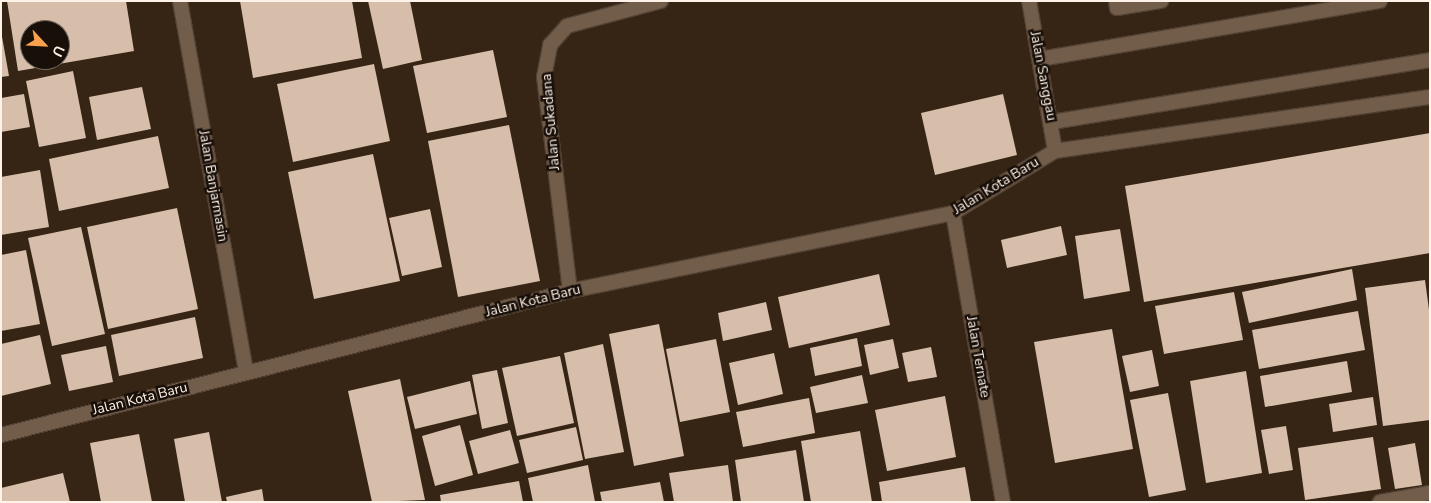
<!DOCTYPE html>
<html>
<head>
<meta charset="utf-8">
<style>
	body { margin:0 }
	#map { position:relative; width:1431px; height:503px; overflow:hidden; background:#362414; font-family:"Nunito Sans",sans-serif }
	div>[style] { position:absolute }
	[style*='--x'] { left:calc(var(--x)*1px); top:calc(var(--y)*1px); width:calc(var(--w)*1px); rotate:calc(var(--a)*1deg) }
	.building>* { inset:0; background:#d6beab }
	.roads { filter:drop-shadow(1px 0 #524132) drop-shadow(-1px 0 #524132) drop-shadow(0 1px #524132) drop-shadow(0 -1px #524132) }
	.service>* { height:14px; margin:-7px; padding:0 7px; transform-origin:7px; border-radius:7px; background:#725d4b }
	.minor>* { height:14px; margin:-7px; padding:0 7px; transform-origin:7px; border-radius:7px; background:#725d4b }
	span { translate:-50% -50%; white-space:nowrap; text-align:center; line-height:1.15; -webkit-text-stroke:5px #170f08; paint-order:stroke }
	.street-label { font-size:14px; color:#fff2e8 }
	.frame { position:absolute; inset:0; border:2px solid #fff2e8; pointer-events:none }
	.north { position:absolute; left:20px; top:20px; width:50px; height:50px; box-sizing:border-box; background:#170f08; border:1px solid #746a62; border-radius:50%; rotate:115deg; font-size:14px; font-weight:700; line-height:20px; text-align:center; color:#fff2e8 }
	.north::after { content:''; display:block; margin:auto; width:18px; height:22px; background:#f8a04b; clip-path:polygon(50% 0,100% 100%,50% 72%,0 100%) }
</style>
</head>
<body>
<div id="map">
	<div class="building">
		<div style="clip-path:polygon(evenodd,7px 1px,126px 1px,134px 51px,18px 71px,7px 1px,30px 30px,60px 30px,60px 60px,30px 60px,30px 30px)"></div>
		<div style="clip-path:polygon(240px 1px,352px 1px,362px 58px,253px 78px)"></div>
		<div style="clip-path:polygon(368px 1px,410px 1px,422px 60px,383px 69px)"></div>
		<div style="clip-path:polygon(1px 31px,9px 76px,1px 77px)"></div>
		<div style="clip-path:polygon(493px 50px,507px 117px,427px 133px,413px 66px)"></div>
		<div style="clip-path:polygon(374px 64px,390px 141px,293px 162px,277px 84px)"></div>
		<div style="clip-path:polygon(73px 71px,86px 138px,39px 147px,26px 81px)"></div>
		<div style="clip-path:polygon(142px 87px,151px 129px,97px 140px,89px 97px)"></div>
		<div style="clip-path:polygon(24px 94px,30px 127px,1px 132px,1px 98px)"></div>
		<div style="clip-path:polygon(1003px 94px,1017px 155px,935px 175px,921px 113px)"></div>
		<div style="clip-path:polygon(509px 125px,540px 281px,458px 297px,428px 141px)"></div>
		<div style="clip-path:polygon(1430px 133px,1430px 253px,1144px 302px,1125px 186px)"></div>
		<div style="clip-path:polygon(158px 136px,169px 188px,59px 211px,49px 159px)"></div>
		<div style="clip-path:polygon(373px 154px,400px 281px,314px 299px,288px 172px)"></div>
		<div style="clip-path:polygon(40px 170px,49px 227px,1px 235px,1px 177px)"></div>
		<div style="clip-path:polygon(177px 208px,198px 309px,108px 329px,87px 227px)"></div>
		<div style="clip-path:polygon(430px 209px,442px 267px,402px 276px,389px 218px)"></div>
		<div style="clip-path:polygon(1061px 226px,1067px 255px,1007px 268px,1001px 240px)"></div>
		<div style="clip-path:polygon(81px 227px,105px 334px,52px 346px,28px 238px)"></div>
		<div style="clip-path:polygon(1120px 229px,1130px 291px,1084px 299px,1075px 236px)"></div>
		<div style="clip-path:polygon(26px 250px,40px 324px,1px 331px,1px 255px)"></div>
		<div style="clip-path:polygon(1352px 269px,1357px 300px,1249px 323px,1242px 292px)"></div>
		<div style="clip-path:polygon(879px 274px,890px 325px,789px 348px,778px 297px)"></div>
		<div style="clip-path:polygon(1425px 280px,1430px 317px,1430px 420px,1383px 426px,1365px 288px)"></div>
		<div style="clip-path:polygon(1234px 292px,1243px 340px,1164px 354px,1155px 306px)"></div>
		<div style="clip-path:polygon(766px 302px,772px 330px,723px 341px,718px 313px)"></div>
		<div style="clip-path:polygon(1358px 311px,1365px 350px,1259px 369px,1252px 330px)"></div>
		<div style="clip-path:polygon(195px 317px,203px 358px,119px 376px,111px 335px)"></div>
		<div style="clip-path:polygon(659px 324px,684px 456px,634px 466px,609px 334px)"></div>
		<div style="clip-path:polygon(1112px 329px,1133px 449px,1055px 463px,1034px 342px)"></div>
		<div style="clip-path:polygon(40px 335px,51px 384px,1px 396px,1px 344px)"></div>
		<div style="clip-path:polygon(857px 338px,862px 366px,815px 376px,810px 348px)"></div>
		<div style="clip-path:polygon(716px 339px,730px 412px,680px 422px,666px 349px)"></div>
		<div style="clip-path:polygon(893px 339px,899px 368px,870px 375px,864px 345px)"></div>
		<div style="clip-path:polygon(603px 344px,624px 452px,585px 459px,564px 353px)"></div>
		<div style="clip-path:polygon(106px 346px,113px 382px,69px 391px,61px 355px)"></div>
		<div style="clip-path:polygon(931px 347px,937px 377px,908px 382px,902px 353px)"></div>
		<div style="clip-path:polygon(1152px 350px,1159px 386px,1130px 392px,1122px 356px)"></div>
		<div style="clip-path:polygon(774px 353px,783px 394px,738px 405px,729px 363px)"></div>
		<div style="clip-path:polygon(560px 356px,574px 423px,517px 436px,502px 368px)"></div>
		<div style="clip-path:polygon(1347px 361px,1352px 392px,1265px 407px,1260px 376px)"></div>
		<div style="clip-path:polygon(497px 370px,508px 423px,482px 429px,472px 375px)"></div>
		<div style="clip-path:polygon(1246px 371px,1262px 473px,1206px 483px,1190px 381px)"></div>
		<div style="clip-path:polygon(862px 375px,868px 403px,816px 413px,810px 387px)"></div>
		<div style="clip-path:polygon(400px 379px,425px 500px,372px 502px,348px 391px)"></div>
		<div style="clip-path:polygon(470px 381px,477px 414px,415px 429px,407px 397px)"></div>
		<div style="clip-path:polygon(1168px 393px,1186px 490px,1149px 497px,1130px 400px)"></div>
		<div style="clip-path:polygon(945px 396px,956px 457px,887px 471px,875px 410px)"></div>
		<div style="clip-path:polygon(1373px 397px,1377px 425px,1333px 432px,1329px 404px)"></div>
		<div style="clip-path:polygon(809px 398px,815px 433px,743px 447px,736px 412px)"></div>
		<div style="clip-path:polygon(460px 425px,473px 475px,435px 486px,422px 436px)"></div>
		<div style="clip-path:polygon(1286px 426px,1293px 470px,1269px 474px,1261px 430px)"></div>
		<div style="clip-path:polygon(576px 427px,583px 460px,527px 473px,519px 440px)"></div>
		<div style="clip-path:polygon(510px 430px,519px 463px,478px 474px,469px 441px)"></div>
		<div style="clip-path:polygon(860px 431px,872px 502px,811px 502px,801px 441px)"></div>
		<div style="clip-path:polygon(209px 432px,222px 502px,185px 502px,174px 439px)"></div>
		<div style="clip-path:polygon(139px 434px,152px 502px,101px 502px,90px 443px)"></div>
		<div style="clip-path:polygon(1373px 437px,1381px 489px,1305px 500px,1298px 448px)"></div>
		<div style="clip-path:polygon(1415px 443px,1422px 485px,1395px 489px,1388px 448px)"></div>
		<div style="clip-path:polygon(796px 450px,804px 502px,741px 502px,735px 460px)"></div>
		<div style="clip-path:polygon(588px 465px,595px 502px,533px 502px,528px 478px)"></div>
		<div style="clip-path:polygon(728px 465px,733px 502px,674px 502px,669px 473px)"></div>
		<div style="clip-path:polygon(965px 467px,971px 502px,882px 502px,879px 482px)"></div>
		<div style="clip-path:polygon(63px 473px,70px 502px,1px 502px,1px 488px)"></div>
		<div style="clip-path:polygon(519px 481px,523px 502px,441px 502px,440px 495px)"></div>
		<div style="clip-path:polygon(660px 482px,664px 502px,602px 502px,600px 492px)"></div>
		<div style="clip-path:polygon(262px 489px,264px 502px,227px 502px,226px 497px)"></div>
	</div>
	<div class="roads">
		<div class="service">
			<div style="--x:1116;--y:1;--w:7;--a:82"></div>
			<div style="--x:1117;--y:8;--w:45;--a:-9"></div>
			<div style="--x:1040;--y:59;--w:345;--a:-9.7"></div>
			<div style="--x:1052;--y:122;--w:383;--a:-9.3"></div>
			<div style="--x:1055;--y:151;--w:379;--a:-8.2"></div>
		</div>
		<div class="minor">
			<div style="--x:180;--y:1;--w:377;--a:79.9"></div>
			<div style="--x:953;--y:213;--w:293;--a:80.2"></div>
			<div style="--x:570;--y:291;--w:216;--a:-96.9"></div>
			<div style="--x:544;--y:77;--w:33;--a:-79"></div>
			<div style="--x:550;--y:45;--w:25;--a:-48"></div>
			<div style="--x:567;--y:26;--w:97;--a:-14.9"></div>
			<div style="--x:1;--y:435;--w:587;--a:-14.2"></div>
			<div style="--x:570;--y:291;--w:391;--a:-11.5"></div>
			<div style="--x:953;--y:213;--w:119;--a:-31.3"></div>
			<div style="--x:1055;--y:151;--w:152;--a:-99.8"></div>
			<div style="--x:1380;--y:502;--w:51;--a:-10.2"></div>
		</div>
	</div>
	<div class="street-label">
		<span style="left:1043px;top:76px;rotate:79deg">Jalan Sanggau</span>
		<span style="left:551px;top:122px;rotate:-95deg">Jalan Sukadana</span>
		<span style="left:213px;top:186px;rotate:80deg">Jalan Banjarmasin</span>
		<span style="left:996px;top:186px;rotate:-31deg">Jalan Kota Baru</span>
		<span style="left:533px;top:301px;rotate:-14deg">Jalan Kota Baru</span>
		<span style="left:978px;top:357px;rotate:80deg">Jalan Ternate</span>
		<span style="left:140px;top:399px;rotate:-14deg">Jalan Kota Baru</span>
	</div>
	<div class="frame"></div>
	<div class="north">U</div>
</div>
</body>
</html>
